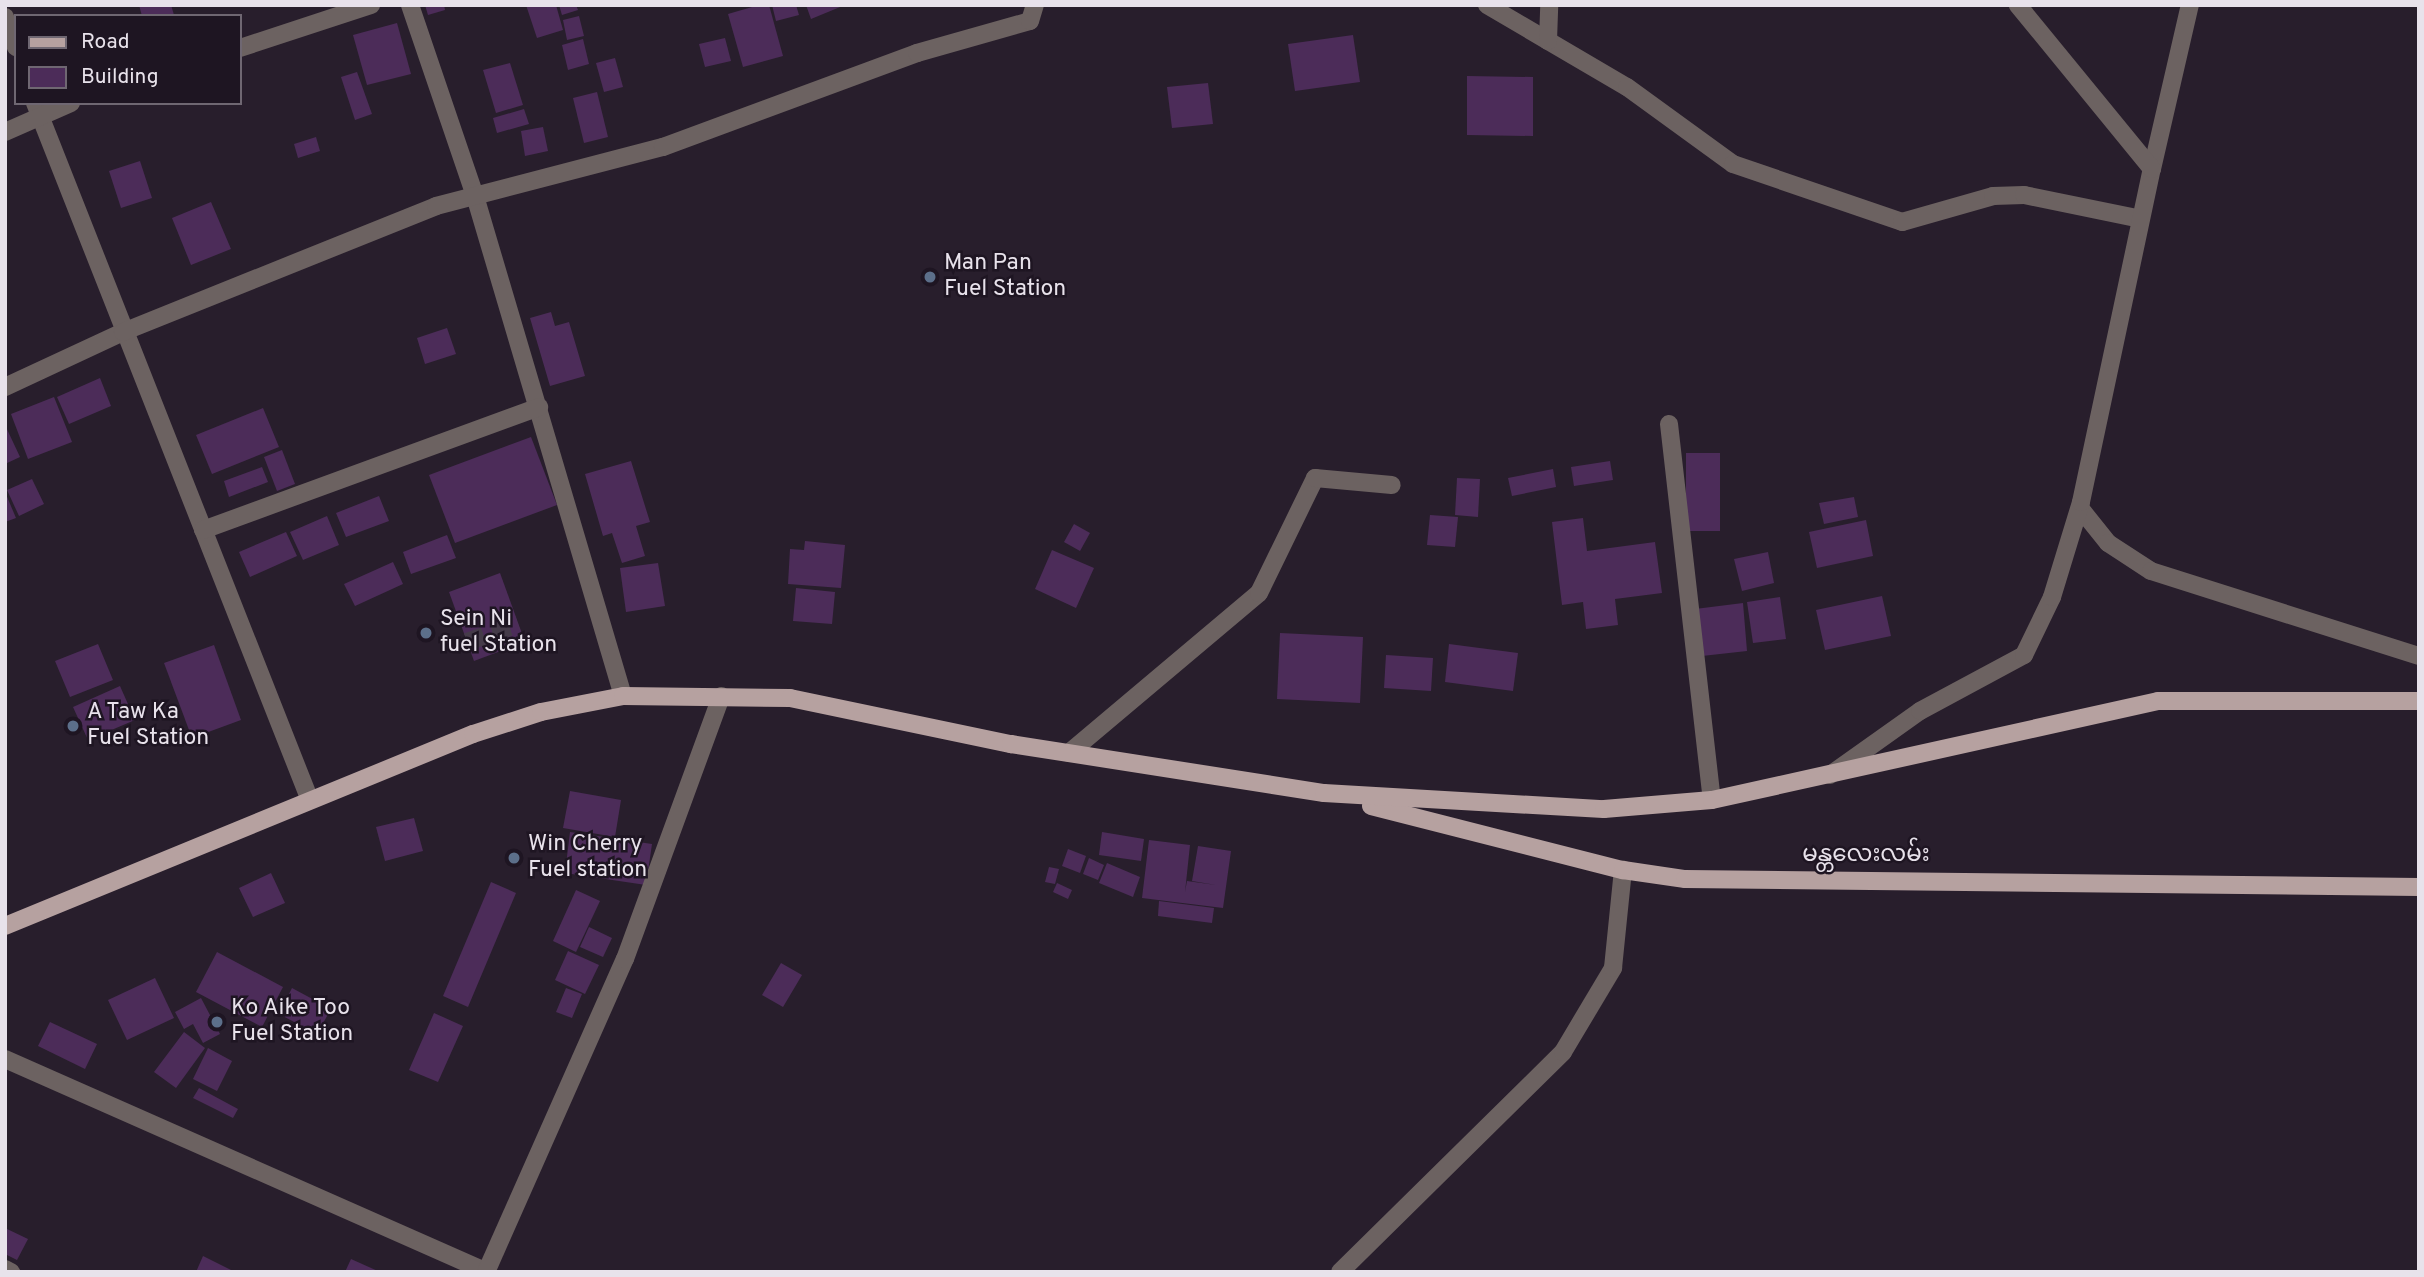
<!DOCTYPE html>
<html>
<head>
<meta charset="utf-8">
<style>
	body { margin:0 }
	#map { position:relative; width:2424px; height:1277px; overflow:hidden; background:#281e2c; font-family:Overpass,"Noto Sans Myanmar",sans-serif }
	div>[style] { position:absolute }
	[style*='--x'] { left:calc(var(--x)*1px); top:calc(var(--y)*1px); width:calc(var(--w)*1px); rotate:calc(var(--a)*1deg) }
	.building>* { inset:0; background:#4c2c59 }
	.minor-tunnel>* { height:18px; margin-top:-9px; transform-origin:0; background:repeating-linear-gradient(90deg,#453b49 0 18px,transparent 0 27px) }
	.minor>* { height:18px; margin:-9px; padding:0 9px; transform-origin:9px; border-radius:9px; background:#6c6261 }
	.major>* { height:18px; margin:-9px; padding:0 9px; transform-origin:9px; border-radius:9px; background:#b6a1a0 }
	.dots>* { width:19px; height:19px; translate:-50% -50%; box-sizing:border-box; border:4px solid #1e1522; border-radius:50% }
	span { translate:-50% -50%; white-space:nowrap; text-align:center; line-height:1.15; -webkit-text-stroke:5px #1e1522; paint-order:stroke }
	.poi-label { font-size:23px; color:#e8e2eb }
	.left { translate:0 -50%; text-align:left }
	.street-label { font-size:23px; color:#e8e2eb }
	.frame { position:absolute; inset:0; border:7px solid #e8e2eb; pointer-events:none }
	.legend { position:absolute; left:14px; top:14px; width:228px; height:91px; box-sizing:border-box; background:#1e1522; border:2px solid #6f6772; margin:0; padding:9px 12px; list-style:none; font-size:21px; color:#e8e2eb }
	.legend li { display:flex; align-items:center; gap:14px; height:35px }
	.legend b { width:35px; border:2px solid #6f6772 }
</style>
</head>
<body>
<div id="map">
	<div class="building">
		<div style="clip-path:polygon(139px 5px,171px 5px,174px 15px,142px 16px)"></div>
		<div style="clip-path:polygon(425px 5px,444px 5px,445px 10px,428px 15px)"></div>
		<div style="clip-path:polygon(526px 5px,556px 5px,563px 30px,537px 38px)"></div>
		<div style="clip-path:polygon(559px 5px,576px 5px,578px 10px,562px 15px)"></div>
		<div style="clip-path:polygon(759px 5px,769px 5px,783px 56px,743px 67px,728px 14px)"></div>
		<div style="clip-path:polygon(772px 5px,796px 5px,799px 15px,776px 21px)"></div>
		<div style="clip-path:polygon(806px 5px,845px 5px,811px 19px)"></div>
		<div style="clip-path:polygon(579px 16px,584px 36px,567px 40px,563px 20px)"></div>
		<div style="clip-path:polygon(397px 23px,411px 74px,367px 85px,353px 35px)"></div>
		<div style="clip-path:polygon(1353px 35px,1360px 82px,1295px 91px,1288px 44px)"></div>
		<div style="clip-path:polygon(725px 38px,731px 61px,705px 67px,699px 44px)"></div>
		<div style="clip-path:polygon(583px 39px,589px 64px,568px 70px,562px 45px)"></div>
		<div style="clip-path:polygon(615px 58px,623px 87px,604px 92px,596px 63px)"></div>
		<div style="clip-path:polygon(510px 63px,523px 105px,496px 113px,483px 70px)"></div>
		<div style="clip-path:polygon(357px 72px,372px 114px,355px 120px,341px 77px)"></div>
		<div style="clip-path:polygon(1467px 76px,1533px 77px,1533px 136px,1467px 135px)"></div>
		<div style="clip-path:polygon(1208px 83px,1213px 124px,1172px 128px,1167px 87px)"></div>
		<div style="clip-path:polygon(597px 92px,608px 137px,584px 143px,573px 98px)"></div>
		<div style="clip-path:polygon(524px 109px,529px 124px,497px 133px,493px 118px)"></div>
		<div style="clip-path:polygon(543px 127px,548px 151px,525px 156px,521px 131px)"></div>
		<div style="clip-path:polygon(316px 137px,320px 151px,298px 158px,294px 144px)"></div>
		<div style="clip-path:polygon(140px 161px,152px 198px,121px 208px,109px 171px)"></div>
		<div style="clip-path:polygon(211px 202px,231px 249px,191px 265px,172px 218px)"></div>
		<div style="clip-path:polygon(551px 312px,555px 326px,569px 322px,585px 376px,550px 386px,530px 318px)"></div>
		<div style="clip-path:polygon(447px 328px,456px 354px,425px 364px,417px 338px)"></div>
		<div style="clip-path:polygon(100px 378px,111px 406px,69px 424px,57px 397px)"></div>
		<div style="clip-path:polygon(54px 397px,72px 442px,28px 459px,11px 414px)"></div>
		<div style="clip-path:polygon(263px 408px,279px 447px,212px 474px,196px 435px)"></div>
		<div style="clip-path:polygon(5px 425px,20px 457px,5px 464px)"></div>
		<div style="clip-path:polygon(531px 437px,557px 505px,455px 543px,429px 475px)"></div>
		<div style="clip-path:polygon(282px 450px,295px 484px,277px 491px,264px 457px)"></div>
		<div style="clip-path:polygon(1686px 453px,1720px 453px,1720px 531px,1686px 531px)"></div>
		<div style="clip-path:polygon(631px 461px,650px 522px,636px 526px,645px 556px,622px 563px,612px 533px,603px 536px,585px 474px)"></div>
		<div style="clip-path:polygon(1610px 461px,1613px 480px,1574px 486px,1571px 467px)"></div>
		<div style="clip-path:polygon(262px 467px,268px 482px,229px 497px,224px 481px)"></div>
		<div style="clip-path:polygon(1553px 469px,1556px 487px,1512px 496px,1508px 478px)"></div>
		<div style="clip-path:polygon(1457px 478px,1480px 479px,1478px 517px,1455px 515px)"></div>
		<div style="clip-path:polygon(32px 479px,44px 504px,19px 516px,7px 490px)"></div>
		<div style="clip-path:polygon(5px 492px,16px 518px,5px 522px)"></div>
		<div style="clip-path:polygon(379px 496px,389px 521px,346px 537px,336px 513px)"></div>
		<div style="clip-path:polygon(1854px 497px,1858px 517px,1824px 524px,1819px 503px)"></div>
		<div style="clip-path:polygon(1430px 515px,1458px 517px,1455px 547px,1427px 545px)"></div>
		<div style="clip-path:polygon(327px 516px,339px 545px,303px 560px,290px 532px)"></div>
		<div style="clip-path:polygon(1583px 518px,1587px 551px,1655px 542px,1662px 593px,1615px 599px,1618px 625px,1586px 629px,1583px 602px,1562px 605px,1552px 522px)"></div>
		<div style="clip-path:polygon(1866px 520px,1873px 556px,1817px 568px,1809px 532px)"></div>
		<div style="clip-path:polygon(1074px 524px,1090px 533px,1080px 551px,1064px 542px)"></div>
		<div style="clip-path:polygon(286px 532px,297px 556px,250px 577px,239px 552px)"></div>
		<div style="clip-path:polygon(447px 535px,456px 558px,411px 574px,403px 552px)"></div>
		<div style="clip-path:polygon(805px 541px,845px 545px,841px 588px,788px 584px,790px 549px,804px 550px)"></div>
		<div style="clip-path:polygon(1052px 550px,1094px 568px,1076px 608px,1035px 589px)"></div>
		<div style="clip-path:polygon(1768px 552px,1774px 583px,1742px 591px,1734px 559px)"></div>
		<div style="clip-path:polygon(393px 562px,403px 584px,355px 606px,344px 584px)"></div>
		<div style="clip-path:polygon(658px 563px,665px 606px,626px 612px,620px 568px)"></div>
		<div style="clip-path:polygon(500px 573px,525px 642px,474px 661px,449px 592px)"></div>
		<div style="clip-path:polygon(796px 588px,835px 592px,832px 624px,793px 621px)"></div>
		<div style="clip-path:polygon(1882px 596px,1891px 636px,1825px 650px,1816px 610px)"></div>
		<div style="clip-path:polygon(1780px 597px,1786px 639px,1753px 643px,1747px 602px)"></div>
		<div style="clip-path:polygon(1743px 603px,1747px 651px,1702px 656px,1695px 609px)"></div>
		<div style="clip-path:polygon(1280px 633px,1363px 637px,1360px 703px,1277px 699px)"></div>
		<div style="clip-path:polygon(98px 644px,113px 680px,70px 697px,55px 661px)"></div>
		<div style="clip-path:polygon(1449px 644px,1518px 653px,1513px 691px,1445px 682px)"></div>
		<div style="clip-path:polygon(214px 645px,241px 720px,192px 738px,164px 663px)"></div>
		<div style="clip-path:polygon(1386px 655px,1433px 658px,1431px 691px,1384px 688px)"></div>
		<div style="clip-path:polygon(120px 686px,135px 720px,88px 740px,73px 707px)"></div>
		<div style="clip-path:polygon(570px 791px,621px 800px,615px 837px,563px 828px)"></div>
		<div style="clip-path:polygon(414px 818px,423px 851px,385px 861px,376px 827px)"></div>
		<div style="clip-path:polygon(570px 832px,652px 844px,646px 885px,565px 873px)"></div>
		<div style="clip-path:polygon(1102px 832px,1144px 839px,1141px 861px,1099px 855px)"></div>
		<div style="clip-path:polygon(1149px 840px,1190px 845px,1185px 892px,1187px 881px,1216px 885px,1192px 881px,1198px 846px,1231px 851px,1223px 908px,1142px 898px)"></div>
		<div style="clip-path:polygon(1068px 849px,1086px 856px,1080px 873px,1062px 866px)"></div>
		<div style="clip-path:polygon(1089px 858px,1104px 865px,1098px 880px,1083px 874px)"></div>
		<div style="clip-path:polygon(1107px 863px,1140px 877px,1133px 897px,1099px 883px)"></div>
		<div style="clip-path:polygon(1049px 867px,1059px 869px,1055px 884px,1045px 882px)"></div>
		<div style="clip-path:polygon(271px 873px,285px 903px,253px 917px,239px 888px)"></div>
		<div style="clip-path:polygon(491px 882px,516px 893px,468px 1007px,443px 996px)"></div>
		<div style="clip-path:polygon(1057px 883px,1072px 890px,1068px 899px,1053px 892px)"></div>
		<div style="clip-path:polygon(576px 890px,600px 901px,576px 952px,553px 941px)"></div>
		<div style="clip-path:polygon(1159px 901px,1214px 908px,1212px 923px,1158px 916px)"></div>
		<div style="clip-path:polygon(589px 927px,612px 938px,603px 957px,580px 947px)"></div>
		<div style="clip-path:polygon(568px 951px,599px 965px,585px 994px,555px 980px)"></div>
		<div style="clip-path:polygon(217px 952px,283px 987px,262px 1027px,196px 992px)"></div>
		<div style="clip-path:polygon(781px 963px,802px 975px,783px 1007px,762px 995px)"></div>
		<div style="clip-path:polygon(155px 978px,174px 1018px,127px 1040px,108px 1000px)"></div>
		<div style="clip-path:polygon(292px 988px,331px 1009px,317px 1034px,279px 1014px)"></div>
		<div style="clip-path:polygon(566px 988px,582px 994px,572px 1018px,556px 1012px)"></div>
		<div style="clip-path:polygon(201px 998px,220px 1034px,203px 1043px,193px 1024px,184px 1029px,175px 1012px)"></div>
		<div style="clip-path:polygon(434px 1013px,463px 1026px,438px 1082px,409px 1070px)"></div>
		<div style="clip-path:polygon(50px 1022px,97px 1044px,85px 1069px,38px 1046px)"></div>
		<div style="clip-path:polygon(184px 1032px,205px 1048px,176px 1088px,154px 1072px)"></div>
		<div style="clip-path:polygon(208px 1048px,232px 1061px,217px 1091px,193px 1079px)"></div>
		<div style="clip-path:polygon(199px 1088px,238px 1109px,233px 1118px,193px 1098px)"></div>
		<div style="clip-path:polygon(5px 1228px,28px 1239px,17px 1260px,5px 1254px)"></div>
		<div style="clip-path:polygon(203px 1256px,235px 1272px,196px 1272px)"></div>
		<div style="clip-path:polygon(351px 1259px,380px 1272px,345px 1272px)"></div>
	</div>
	<div class="minor-tunnel">
		<div style="--x:467;--y:642;--w:54;--a:-19.4"></div>
	</div>
	<div class="minor">
		<div style="--x:410;--y:5;--w:202;--a:71.2"></div>
		<div style="--x:475;--y:196;--w:521;--a:73.51"></div>
		<div style="--x:1487;--y:5;--w:162;--a:30.4"></div>
		<div style="--x:1627;--y:87;--w:131;--a:36"></div>
		<div style="--x:1733;--y:164;--w:179;--a:18.9"></div>
		<div style="--x:1902;--y:222;--w:95;--a:-15.9"></div>
		<div style="--x:1993;--y:196;--w:31;--a:-2"></div>
		<div style="--x:2024;--y:195;--w:119;--a:11.6"></div>
		<div style="--x:5;--y:17;--w:32;--a:70"></div>
		<div style="--x:1548;--y:41;--w:36;--a:-88"></div>
		<div style="--x:240;--y:48;--w:138;--a:-18.2"></div>
		<div style="--x:35;--y:103;--w:747;--a:68.48"></div>
		<div style="--x:5;--y:132;--w:72;--a:-23.7"></div>
		<div style="--x:2152;--y:169;--w:168;--a:-77"></div>
		<div style="--x:5;--y:387;--w:130;--a:-25"></div>
		<div style="--x:123;--y:332;--w:337;--a:-21.9"></div>
		<div style="--x:436;--y:206;--w:235;--a:-14.6"></div>
		<div style="--x:663;--y:147;--w:271;--a:-20.3"></div>
		<div style="--x:917;--y:53;--w:117;--a:-15.8"></div>
		<div style="--x:1030;--y:21;--w:17;--a:-73"></div>
		<div style="--x:1669;--y:424;--w:378;--a:83.5"></div>
		<div style="--x:2080;--y:508;--w:45;--a:51.3"></div>
		<div style="--x:2108;--y:543;--w:51;--a:33.1"></div>
		<div style="--x:2151;--y:571;--w:281;--a:17.6"></div>
		<div style="--x:203;--y:530;--w:358;--a:-20.1"></div>
		<div style="--x:1069;--y:753;--w:248;--a:-40.1"></div>
		<div style="--x:1259;--y:593;--w:128;--a:-64"></div>
		<div style="--x:1315;--y:478;--w:77;--a:5.2"></div>
		<div style="--x:1830;--y:775;--w:110;--a:-35.4"></div>
		<div style="--x:1920;--y:711;--w:118;--a:-28.3"></div>
		<div style="--x:2024;--y:655;--w:64;--a:-64.2"></div>
		<div style="--x:2052;--y:597;--w:99;--a:-73"></div>
		<div style="--x:2081;--y:502;--w:340;--a:-78"></div>
		<div style="--x:2152;--y:169;--w:212;--a:-129.3"></div>
		<div style="--x:5;--y:1059;--w:527;--a:23.84"></div>
		<div style="--x:5;--y:1269;--w:7;--a:27"></div>
		<div style="--x:487;--y:1270;--w:340;--a:-66.1"></div>
		<div style="--x:625;--y:959;--w:280;--a:-69.9"></div>
		<div style="--x:1340;--y:1272;--w:313;--a:-44.6"></div>
		<div style="--x:1563;--y:1052;--w:98;--a:-59.2"></div>
		<div style="--x:1613;--y:968;--w:99;--a:-84.2"></div>
	</div>
	<div class="major">
		<div style="--x:1371;--y:806;--w:260;--a:14.3"></div>
		<div style="--x:1623;--y:870;--w:63;--a:8.3"></div>
		<div style="--x:1685;--y:879;--w:734;--a:0.62"></div>
		<div style="--x:5;--y:926;--w:506;--a:-22.31"></div>
		<div style="--x:473;--y:734;--w:71;--a:-17.9"></div>
		<div style="--x:541;--y:712;--w:84;--a:-11"></div>
		<div style="--x:623;--y:696;--w:167;--a:0.7"></div>
		<div style="--x:790;--y:698;--w:226;--a:11.8"></div>
		<div style="--x:1011;--y:744;--w:317;--a:8.9"></div>
		<div style="--x:1324;--y:793;--w:280;--a:3.3"></div>
		<div style="--x:1604;--y:809;--w:108;--a:-4.8"></div>
		<div style="--x:1712;--y:800;--w:457;--a:-12.5"></div>
		<div style="--x:2158;--y:701;--w:261;--a:0"></div>
	</div>
	<div class="dots">
		<div style="left:930px;top:277px;background:#5c6f8a"></div>
		<div style="left:426px;top:633px;background:#5c6f8a"></div>
		<div style="left:73px;top:726px;background:#5c6f8a"></div>
		<div style="left:514px;top:858px;background:#5c6f8a"></div>
		<div style="left:217px;top:1022px;background:#5c6f8a"></div>
	</div>
	<div class="poi-label">
		<span class="left" style="left:944px;top:277px">Man Pan<br>Fuel Station</span>
		<span class="left" style="left:440px;top:633px">Sein Ni<br>fuel Station</span>
		<span class="left" style="left:87px;top:726px">A Taw Ka<br>Fuel Station</span>
		<span class="left" style="left:528px;top:858px">Win Cherry<br>Fuel station</span>
		<span class="left" style="left:231px;top:1022px">Ko Aike Too<br>Fuel Station</span>
	</div>
	<div class="street-label">
		<span style="left:1866px;top:856px">မန္တလေးလမ်း</span>
	</div>
	<div class="frame"></div>
	<ul class="legend">
	<li><b style="height:9px;background:#b6a1a0"></b>Road</li>
	<li><b style="height:19px;background:#4c2c59"></b>Building</li>
	</ul>
</div>
</body>
</html>
